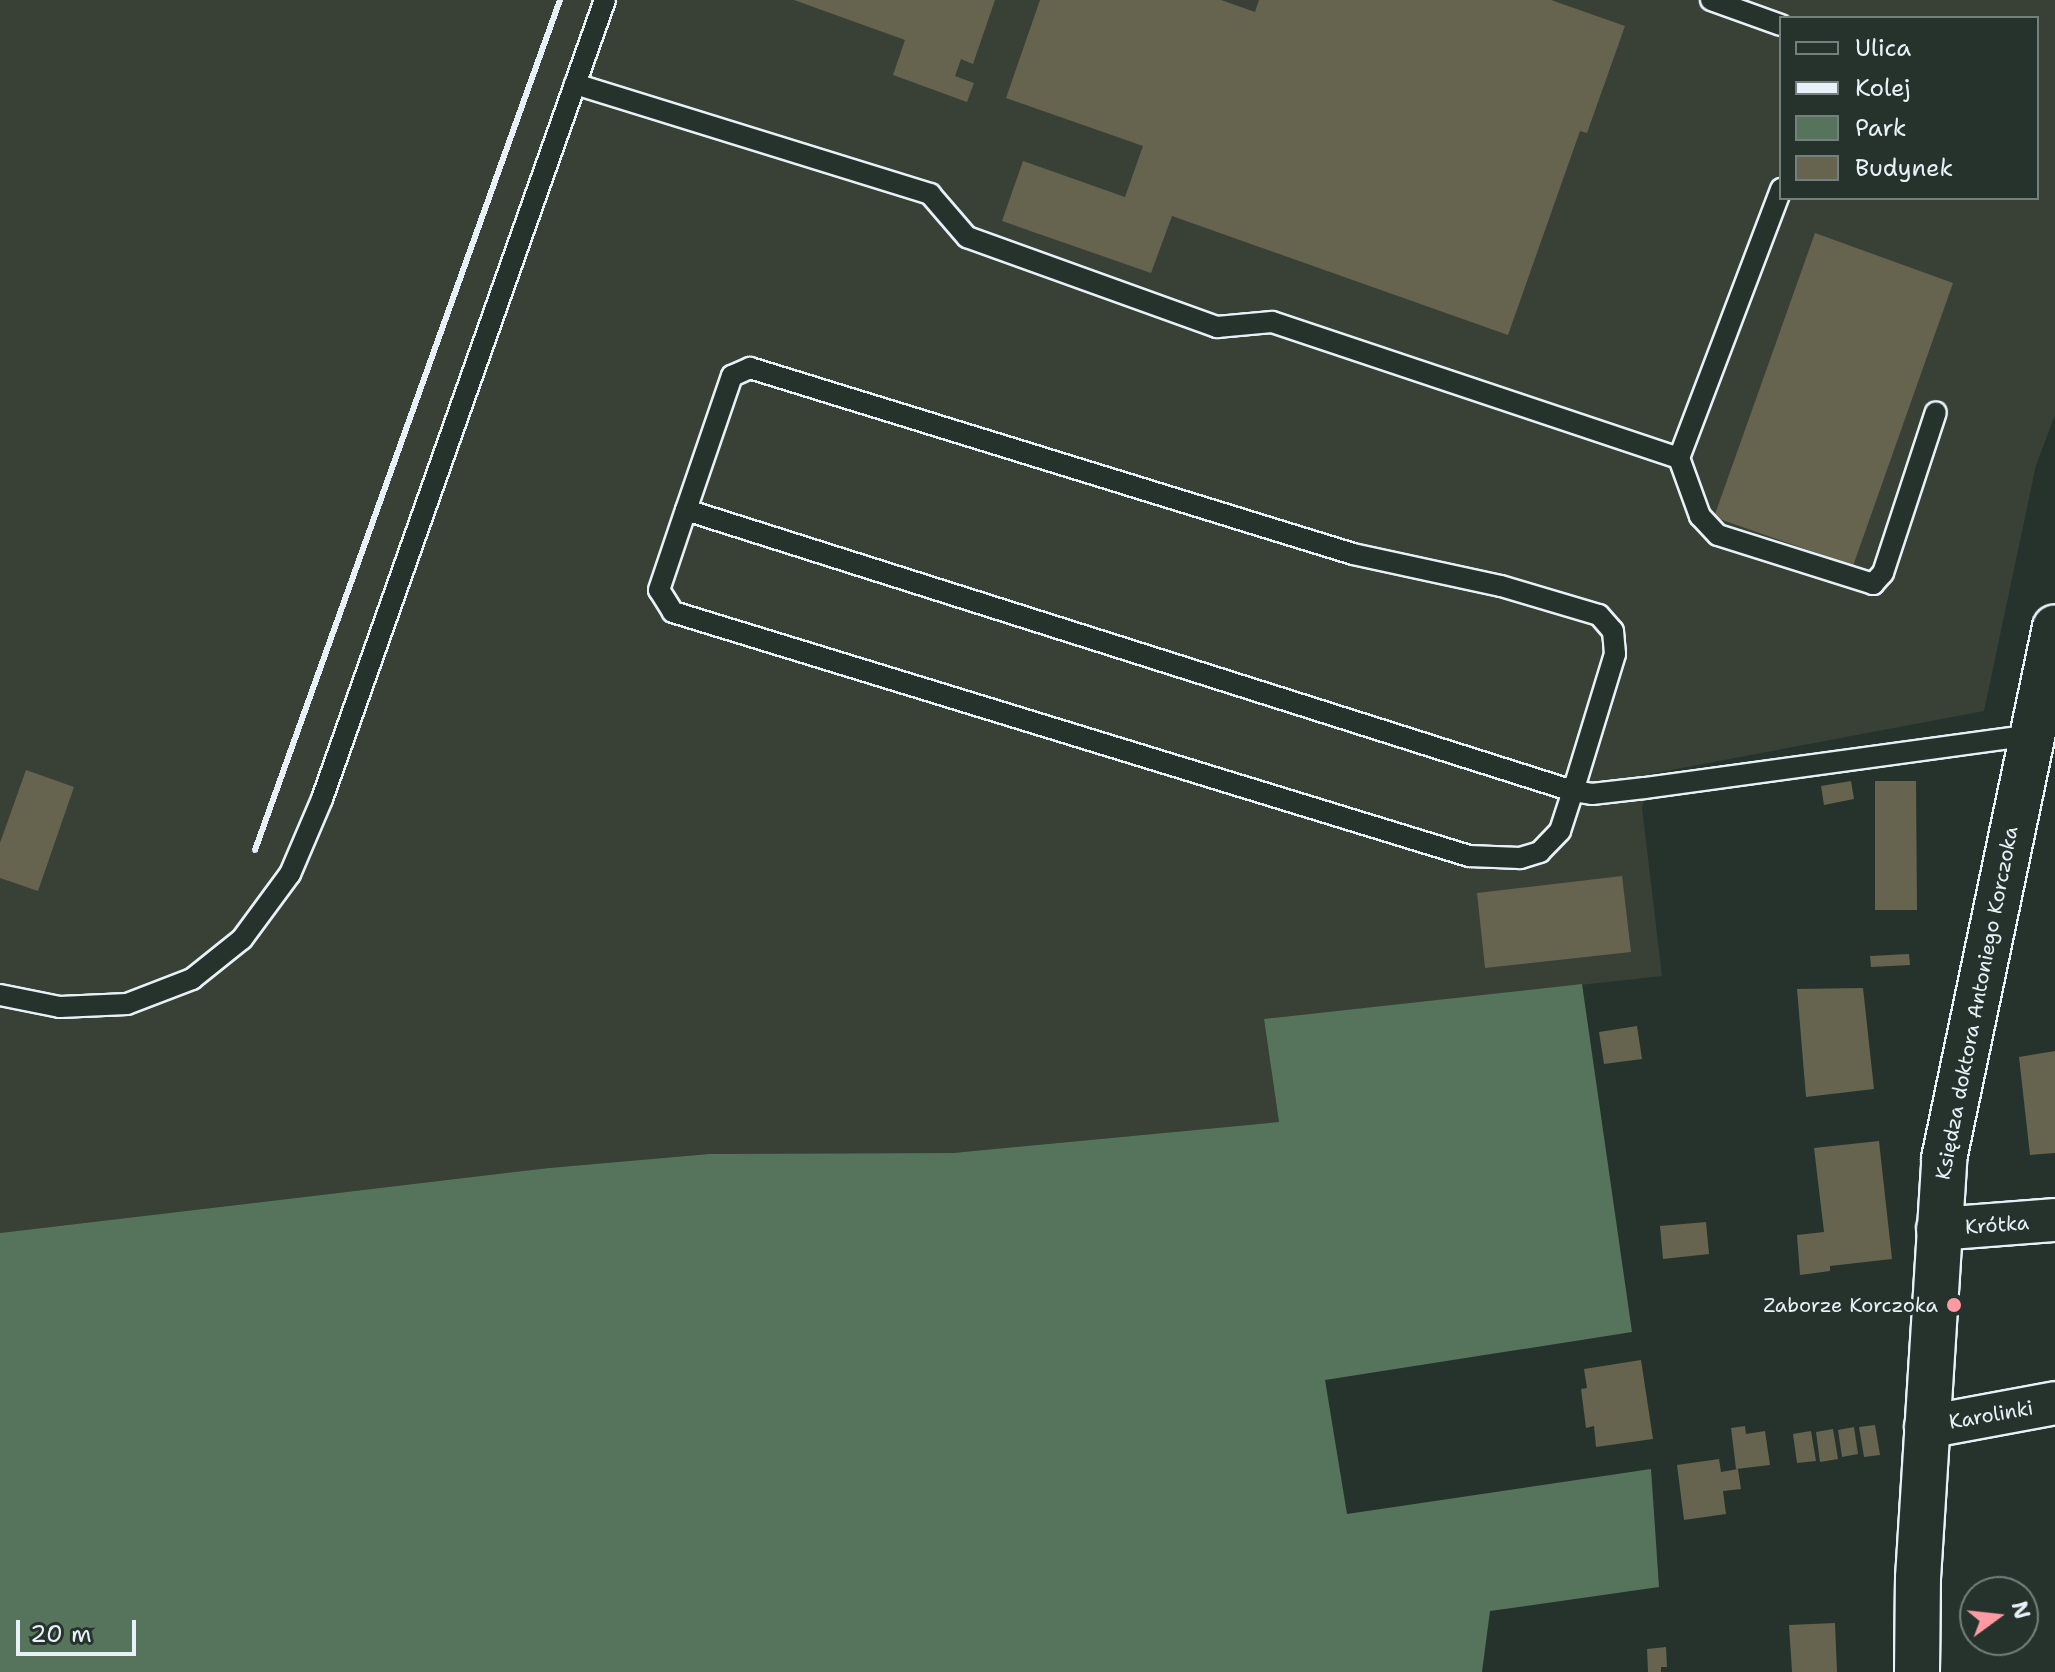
<!DOCTYPE html>
<html>
<head>
<meta charset="utf-8">
<style>
	body { margin:0 }
	#map { position:relative; width:2055px; height:1672px; overflow:hidden; background:#26332d; font-family:"Shantell Sans",sans-serif }
	div>[style] { position:absolute }
	[style*='--x'] { left:calc(var(--x)*1px); top:calc(var(--y)*1px); width:calc(var(--w)*1px); rotate:calc(var(--a)*1deg) }
	.built>* { inset:0; background:#394137 }
	.green>* { inset:0; background:#56745c }
	.building>* { inset:0; background:#66634f }
	.roads { filter:drop-shadow(2px 0 #e8f1f8) drop-shadow(-2px 0 #e8f1f8) drop-shadow(0 2px #e8f1f8) drop-shadow(0 -2px #e8f1f8) }
	.lane>* { height:20px; margin:-10px; padding:0 10px; transform-origin:10px; border-radius:10px; background:#26332d }
	.street>* { height:42px; margin:-21px; padding:0 21px; transform-origin:21px; border-radius:21px; background:#26332d }
	.secondary>* { height:44px; margin:-22px; padding:0 22px; transform-origin:22px; border-radius:22px; background:#26332d }
	.rail>* { height:6px; margin:-3px; padding:0 3px; transform-origin:3px; border-radius:3px; background:#e8f1f8 }
	.dots>* { width:22px; height:22px; translate:-50% -50%; box-sizing:border-box; border:4px solid #26332d; border-radius:50% }
	span { translate:-50% -50%; white-space:nowrap; text-align:center; line-height:1.15; -webkit-text-stroke:7px #26332d; paint-order:stroke }
	.street-label { font-size:20px; color:#e8f1f8 }
	.poi-label { font-size:20px; color:#e8f1f8 }
	.right { translate:-100% -50%; text-align:right }
	.legend { position:absolute; left:1779px; top:16px; width:260px; height:184px; box-sizing:border-box; background:#26332d; border:2px solid #747f7e; margin:0; padding:10px 14px; list-style:none; font-size:24px; color:#e8f1f8 }
	.legend li { display:flex; align-items:center; gap:16px; height:40px }
	.legend b { width:40px; border:2px solid #747f7e }
	.north { position:absolute; left:1959px; top:1576px; width:80px; height:80px; box-sizing:border-box; background:#26332d; border:2px solid #747f7e; border-radius:50%; rotate:75deg; font-size:22px; font-weight:700; line-height:32px; text-align:center; color:#e8f1f8 }
	.north::after { content:''; display:block; margin:auto; width:28px; height:36px; background:#ff9aa2; clip-path:polygon(50% 0,100% 100%,50% 72%,0 100%) }
	.scale { position:absolute; left:16px; top:1620px; width:120px; height:36px; box-sizing:border-box; border:4px solid #e8f1f8; border-top:0; padding-left:10px; font-size:24px; line-height:28px; white-space:nowrap; color:#e8f1f8; -webkit-text-stroke:6px #26332d; paint-order:stroke }
</style>
</head>
<body>
<div id="map">
	<div class="built">
		<div style="clip-path:polygon(evenodd,0 0,2055px 0,2055px 415px,2036px 465px,1984px 711px,1650px 774px,1642px 808px,1662px 976px,1264px 1019px,1279px 1122px,953px 1153px,709px 1154px,549px 1168px,0 1233px,0 0,1781px 18px,2037px 18px,2037px 198px,1781px 198px,1781px 18px)"></div>
	</div>
	<div class="green">
		<div style="clip-path:polygon(1582px 984px,1632px 1332px,1325px 1380px,1347px 1514px,1651px 1469px,1659px 1587px,1490px 1611px,1482px 1672px,0 1672px,0 1233px,549px 1168px,709px 1154px,953px 1153px,1279px 1122px,1264px 1019px)"></div>
	</div>
	<div class="building">
		<div style="clip-path:polygon(794px 0,995px 0,973px 64px,961px 59px,955px 76px,974px 83px,967px 102px,893px 75px,905px 40px)"></div>
		<div style="clip-path:polygon(1040px 0,1221px 0,1255px 12px,1259px 0,1551px 0,1625px 26px,1587px 133px,1580px 131px,1508px 335px,1172px 216px,1151px 273px,1002px 221px,1023px 161px,1125px 197px,1143px 146px,1006px 98px)"></div>
		<div style="clip-path:polygon(1815px 233px,1953px 283px,1853px 566px,1714px 517px)"></div>
		<div style="clip-path:polygon(26px 770px,74px 787px,38px 891px,0 878px,0 843px)"></div>
		<div style="clip-path:polygon(1851px 781px,1854px 799px,1824px 805px,1821px 786px)"></div>
		<div style="clip-path:polygon(1875px 781px,1916px 781px,1917px 910px,1875px 910px)"></div>
		<div style="clip-path:polygon(1622px 876px,1631px 952px,1485px 968px,1477px 893px)"></div>
		<div style="clip-path:polygon(1909px 954px,1910px 965px,1871px 967px,1870px 956px)"></div>
		<div style="clip-path:polygon(1863px 988px,1874px 1089px,1806px 1097px,1797px 989px)"></div>
		<div style="clip-path:polygon(1637px 1026px,1642px 1059px,1604px 1064px,1599px 1032px)"></div>
		<div style="clip-path:polygon(2055px 1051px,2055px 1153px,2030px 1155px,2019px 1057px)"></div>
		<div style="clip-path:polygon(1879px 1141px,1892px 1259px,1830px 1266px,1830px 1271px,1800px 1275px,1797px 1235px,1824px 1232px,1814px 1148px)"></div>
		<div style="clip-path:polygon(1706px 1222px,1709px 1254px,1663px 1259px,1660px 1226px)"></div>
		<div style="clip-path:polygon(1641px 1360px,1653px 1439px,1596px 1447px,1594px 1426px,1586px 1428px,1581px 1389px,1587px 1388px,1584px 1369px)"></div>
		<div style="clip-path:polygon(1875px 1425px,1880px 1455px,1864px 1457px,1859px 1427px)"></div>
		<div style="clip-path:polygon(1745px 1426px,1746px 1434px,1765px 1431px,1770px 1465px,1736px 1469px,1731px 1428px)"></div>
		<div style="clip-path:polygon(1854px 1427px,1858px 1454px,1842px 1457px,1838px 1430px)"></div>
		<div style="clip-path:polygon(1833px 1429px,1838px 1459px,1820px 1462px,1816px 1432px)"></div>
		<div style="clip-path:polygon(1811px 1431px,1816px 1461px,1797px 1463px,1793px 1434px)"></div>
		<div style="clip-path:polygon(1719px 1459px,1721px 1472px,1738px 1469px,1741px 1489px,1723px 1491px,1726px 1514px,1684px 1520px,1677px 1465px)"></div>
		<div style="clip-path:polygon(1835px 1623px,1837px 1672px,1792px 1672px,1789px 1625px)"></div>
		<div style="clip-path:polygon(1666px 1647px,1667px 1667px,1661px 1667px,1661px 1672px,1648px 1672px,1647px 1649px)"></div>
	</div>
	<div class="roads">
		<div class="lane">
			<div style="--x:1711;--y:0;--w:74;--a:19.7"></div>
			<div style="--x:575;--y:84;--w:372;--a:17.2"></div>
			<div style="--x:930;--y:194;--w:57;--a:49.3"></div>
			<div style="--x:967;--y:237;--w:266;--a:19.8"></div>
			<div style="--x:1217;--y:327;--w:55;--a:-5.2"></div>
			<div style="--x:1272;--y:322;--w:429;--a:18.5"></div>
			<div style="--x:1679;--y:458;--w:288;--a:-69.2"></div>
			<div style="--x:1679;--y:458;--w:62;--a:70.1"></div>
			<div style="--x:1700;--y:516;--w:26;--a:47"></div>
			<div style="--x:1718;--y:535;--w:163;--a:17.5"></div>
			<div style="--x:1873;--y:584;--w:15;--a:-48"></div>
			<div style="--x:1883;--y:573;--w:169;--a:-71.8"></div>
			<div style="--x:686;--y:510;--w:930;--a:17.58"></div>
			<div style="--x:1573;--y:791;--w:42;--a:108"></div>
			<div style="--x:1560;--y:831;--w:29;--a:134"></div>
			<div style="--x:1540;--y:852;--w:21;--a:163"></div>
			<div style="--x:1520;--y:858;--w:51;--a:-177.8"></div>
			<div style="--x:1469;--y:856;--w:833;--a:-162.96"></div>
			<div style="--x:673;--y:612;--w:26;--a:-122"></div>
			<div style="--x:659;--y:590;--w:84;--a:-71.4"></div>
			<div style="--x:686;--y:510;--w:142;--a:-71.1"></div>
			<div style="--x:732;--y:376;--w:20;--a:-24"></div>
			<div style="--x:750;--y:368;--w:631;--a:17.14"></div>
			<div style="--x:1353;--y:554;--w:151;--a:12.2"></div>
			<div style="--x:1501;--y:586;--w:102;--a:16.5"></div>
			<div style="--x:1599;--y:615;--w:21;--a:49"></div>
			<div style="--x:1613;--y:631;--w:23;--a:85"></div>
			<div style="--x:1615;--y:654;--w:143;--a:107"></div>
			<div style="--x:1573;--y:791;--w:19;--a:9"></div>
			<div style="--x:1592;--y:794;--w:53;--a:-6.5"></div>
			<div style="--x:1645;--y:788;--w:389;--a:-7.8"></div>
			<div style="--x:0;--y:995;--w:61;--a:11.3"></div>
			<div style="--x:60;--y:1007;--w:67;--a:-2.6"></div>
			<div style="--x:127;--y:1004;--w:70;--a:-21"></div>
			<div style="--x:192;--y:979;--w:64;--a:-38.7"></div>
			<div style="--x:242;--y:939;--w:81;--a:-53.6"></div>
			<div style="--x:290;--y:874;--w:82;--a:-66.9"></div>
			<div style="--x:322;--y:799;--w:848;--a:-70.5"></div>
		</div>
		<div class="street">
			<div style="--x:1938;--y:1229;--w:117;--a:-4.4"></div>
			<div style="--x:1926;--y:1427;--w:131;--a:-10.5"></div>
		</div>
		<div class="secondary">
			<div style="--x:1917;--y:1672;--w:94;--a:-89.4"></div>
			<div style="--x:1918;--y:1578;--w:420;--a:-86.4"></div>
			<div style="--x:1944;--y:1159;--w:543;--a:-78.21"></div>
		</div>
	</div>
	<div class="rail">
		<div style="--x:255;--y:850;--w:903;--a:-70.26"></div>
	</div>
	<div class="dots">
		<div style="left:1954px;top:1305px;background:#ff9aa2"></div>
	</div>
	<div class="street-label">
		<span style="left:1977px;top:1003px;rotate:-79deg">Księdza doktora Antoniego Korczoka</span>
		<span style="left:1997px;top:1225px;rotate:-4deg">Krótka</span>
		<span style="left:1991px;top:1415px;rotate:-10deg">Karolinki</span>
	</div>
	<div class="poi-label">
		<span class="right" style="left:1938px;top:1305px">Zaborze Korczoka</span>
	</div>
	<ul class="legend">
	<li><b style="height:10px;background:#26332d"></b>Ulica</li>
	<li><b style="height:10px;background:#e8f1f8"></b>Kolej</li>
	<li><b style="height:22px;background:#56745c"></b>Park</li>
	<li><b style="height:22px;background:#66634f"></b>Budynek</li>
	</ul>
	<div class="north">N</div>
	<div class="scale">20 m</div>
</div>
</body>
</html>
